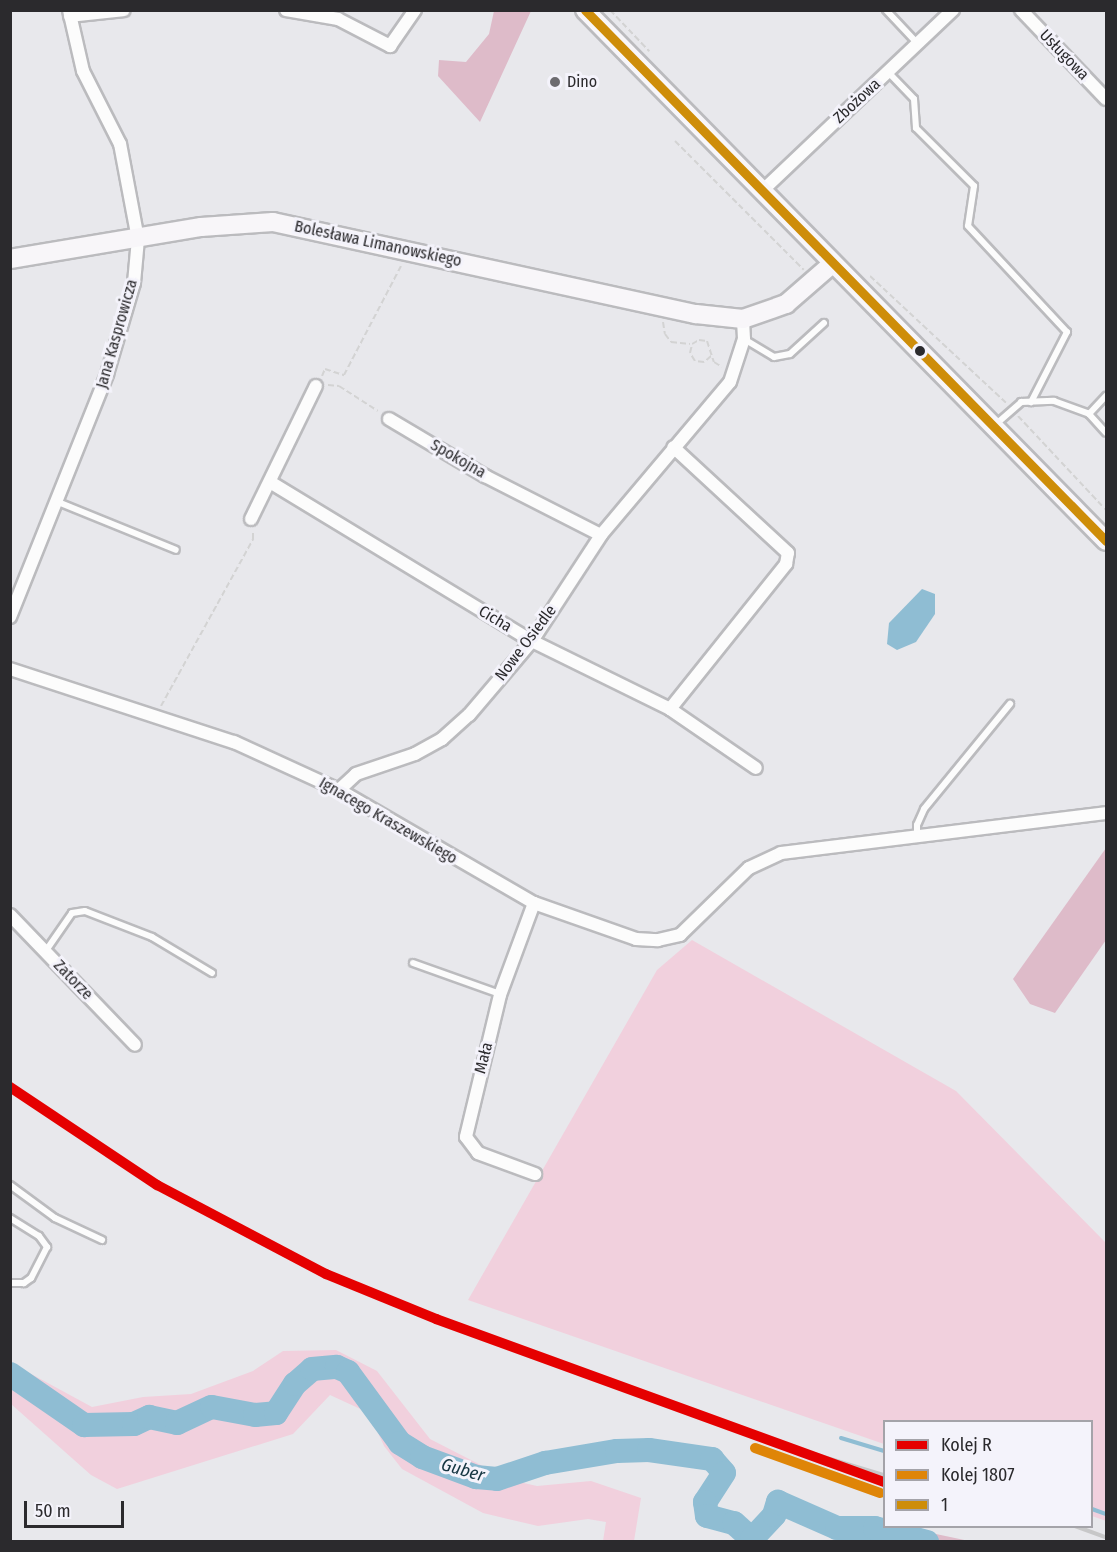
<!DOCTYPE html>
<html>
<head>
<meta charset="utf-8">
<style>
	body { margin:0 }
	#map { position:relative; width:1117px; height:1552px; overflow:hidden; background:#e8e8ec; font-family:"Fira Sans Condensed",sans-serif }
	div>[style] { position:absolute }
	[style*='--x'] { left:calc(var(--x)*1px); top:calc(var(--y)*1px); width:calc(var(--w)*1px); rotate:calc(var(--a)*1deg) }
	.green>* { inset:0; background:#f1d0dd }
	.forest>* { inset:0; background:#debbc9 }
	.water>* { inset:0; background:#8fbdd3 }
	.stream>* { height:4px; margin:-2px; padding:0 2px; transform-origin:2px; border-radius:2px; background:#8fbdd3 }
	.river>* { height:24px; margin:-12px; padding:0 12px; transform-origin:12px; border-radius:12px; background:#8fbdd3 }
	.path>* { height:2px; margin-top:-1px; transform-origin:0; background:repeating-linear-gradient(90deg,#d3d3d3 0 6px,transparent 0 9px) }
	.roads { filter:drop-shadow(2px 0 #bbbbbe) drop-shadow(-2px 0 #bbbbbe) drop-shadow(0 2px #bbbbbe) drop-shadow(0 -2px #bbbbbe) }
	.lane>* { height:6px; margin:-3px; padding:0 3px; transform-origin:3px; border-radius:3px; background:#fcfcfc }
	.street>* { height:12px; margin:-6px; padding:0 6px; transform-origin:6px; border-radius:6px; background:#fcfcfc }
	.secondary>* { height:18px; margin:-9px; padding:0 9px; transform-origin:9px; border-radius:9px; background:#f8f6f9 }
	.rail>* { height:4px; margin:-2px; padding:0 2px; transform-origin:2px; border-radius:2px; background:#c7c7c8 }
	.bus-1>* { height:9px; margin:-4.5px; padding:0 4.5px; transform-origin:4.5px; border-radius:4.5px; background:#ce8d09 }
	.rail-1>* { height:10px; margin:-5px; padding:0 5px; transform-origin:5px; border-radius:5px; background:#e50000 }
	.rail-2>* { height:10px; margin:-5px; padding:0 5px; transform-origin:5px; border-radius:5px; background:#df8507 }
	.dots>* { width:16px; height:16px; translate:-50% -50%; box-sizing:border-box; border:3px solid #f4f3fb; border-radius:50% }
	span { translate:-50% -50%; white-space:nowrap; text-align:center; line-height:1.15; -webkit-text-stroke:6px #f4f3fb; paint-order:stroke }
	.street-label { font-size:16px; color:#2b2a2d }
	.poi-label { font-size:16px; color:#2b2a2d }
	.left { translate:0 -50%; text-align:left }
	.water-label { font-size:18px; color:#153541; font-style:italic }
	.frame { position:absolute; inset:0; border:12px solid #2b2a2d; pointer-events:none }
	.legend { position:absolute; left:883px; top:1420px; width:210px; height:108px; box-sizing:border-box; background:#f4f3fb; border:2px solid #a4a3a9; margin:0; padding:8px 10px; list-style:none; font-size:18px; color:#2b2a2d }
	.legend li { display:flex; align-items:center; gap:12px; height:30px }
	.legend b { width:30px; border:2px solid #a4a3a9 }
	.scale { position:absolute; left:24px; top:1501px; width:100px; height:27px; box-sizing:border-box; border:3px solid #2b2a2d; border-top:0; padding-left:8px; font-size:18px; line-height:21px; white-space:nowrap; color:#2b2a2d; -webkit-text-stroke:4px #f4f3fb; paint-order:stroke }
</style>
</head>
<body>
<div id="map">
	<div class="green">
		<div style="clip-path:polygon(692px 940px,956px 1091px,1106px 1243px,1106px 1521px,1092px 1516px,1092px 1422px,884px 1422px,884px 1444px,468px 1300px,657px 970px)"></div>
		<div style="clip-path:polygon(336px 1350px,377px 1371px,430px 1439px,510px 1480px,537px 1486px,591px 1481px,641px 1498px,634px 1541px,603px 1541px,606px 1522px,588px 1519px,538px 1526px,483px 1513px,402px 1469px,384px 1446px,369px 1413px,330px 1395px,293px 1434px,117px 1489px,91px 1475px,11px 1404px,11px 1363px,92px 1407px,143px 1397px,191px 1394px,253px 1371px,283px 1351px)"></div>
	</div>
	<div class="forest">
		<div style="clip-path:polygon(494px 11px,531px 11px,480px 122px,438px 76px,439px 60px,466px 62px,489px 34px)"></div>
		<div style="clip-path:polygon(1106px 848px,1106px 940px,1055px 1013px,1030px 1004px,1013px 979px)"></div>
		<div style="clip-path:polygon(886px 1527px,903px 1527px,969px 1541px,882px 1541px)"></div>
	</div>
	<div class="water">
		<div style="clip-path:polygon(922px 589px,935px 594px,935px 614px,916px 642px,897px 650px,887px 644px,889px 623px)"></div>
	</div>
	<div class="stream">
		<div style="--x:841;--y:1438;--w:45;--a:16.8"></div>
		<div style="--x:1092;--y:1509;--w:15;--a:20"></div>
	</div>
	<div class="river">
		<div style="--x:10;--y:1374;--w:90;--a:34.6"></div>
		<div style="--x:84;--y:1425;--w:50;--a:-1.1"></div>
		<div style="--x:134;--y:1424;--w:17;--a:-25"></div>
		<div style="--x:149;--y:1417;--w:29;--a:12"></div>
		<div style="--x:177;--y:1423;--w:38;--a:-25"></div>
		<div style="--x:212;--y:1407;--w:44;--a:10.5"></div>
		<div style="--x:255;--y:1415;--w:21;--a:-5"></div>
		<div style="--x:276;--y:1413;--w:35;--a:-57"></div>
		<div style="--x:295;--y:1384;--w:23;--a:-41"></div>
		<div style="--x:312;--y:1369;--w:25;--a:-5"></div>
		<div style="--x:337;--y:1367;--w:12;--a:24"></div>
		<div style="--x:348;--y:1372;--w:88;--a:53.8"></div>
		<div style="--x:400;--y:1443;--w:26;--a:32"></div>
		<div style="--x:422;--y:1457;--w:58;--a:20.3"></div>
		<div style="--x:476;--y:1477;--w:21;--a:5"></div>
		<div style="--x:497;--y:1479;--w:51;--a:-18.4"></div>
		<div style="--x:545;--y:1463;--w:73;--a:-9.5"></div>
		<div style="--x:617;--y:1451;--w:32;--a:-2"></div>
		<div style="--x:649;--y:1450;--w:64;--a:8.1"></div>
		<div style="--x:712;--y:1459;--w:18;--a:49"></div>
		<div style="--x:724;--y:1473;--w:35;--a:123"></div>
		<div style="--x:705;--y:1502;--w:14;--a:82"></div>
		<div style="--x:707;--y:1516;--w:28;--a:15"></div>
		<div style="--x:734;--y:1523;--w:24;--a:42"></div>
		<div style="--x:752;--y:1539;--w:33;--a:-47"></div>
		<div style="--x:774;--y:1515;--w:14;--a:-73"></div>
		<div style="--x:778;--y:1502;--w:64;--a:23.8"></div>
		<div style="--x:837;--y:1528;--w:38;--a:0"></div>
		<div style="--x:875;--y:1528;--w:54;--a:15.1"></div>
	</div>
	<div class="path">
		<div style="--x:610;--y:10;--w:57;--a:46.4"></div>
		<div style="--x:675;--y:141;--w:182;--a:45"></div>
		<div style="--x:870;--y:276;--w:186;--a:43"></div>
		<div style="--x:663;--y:322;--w:12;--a:81"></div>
		<div style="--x:665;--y:334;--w:10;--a:53"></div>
		<div style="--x:671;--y:342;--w:19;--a:6"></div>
		<div style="--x:711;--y:356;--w:9;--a:139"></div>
		<div style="--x:704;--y:362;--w:9;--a:-174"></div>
		<div style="--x:695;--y:361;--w:9;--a:-122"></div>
		<div style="--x:690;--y:353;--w:9;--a:-77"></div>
		<div style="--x:692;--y:344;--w:8;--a:-30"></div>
		<div style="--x:699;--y:340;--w:8;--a:7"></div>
		<div style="--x:707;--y:341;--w:22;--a:72"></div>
		<div style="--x:714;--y:362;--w:9;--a:32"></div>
		<div style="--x:322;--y:376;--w:8;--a:-67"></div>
		<div style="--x:325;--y:369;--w:20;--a:18"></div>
		<div style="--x:344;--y:375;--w:123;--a:-62.4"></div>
		<div style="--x:328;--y:385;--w:11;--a:5"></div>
		<div style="--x:339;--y:386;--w:46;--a:32.7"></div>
		<div style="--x:1018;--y:416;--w:129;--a:46.9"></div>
		<div style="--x:161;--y:706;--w:191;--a:-61.1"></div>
		<div style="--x:253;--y:539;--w:7;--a:-90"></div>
	</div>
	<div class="roads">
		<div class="lane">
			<div style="--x:886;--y:10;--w:47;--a:46.7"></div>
			<div style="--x:888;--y:72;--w:37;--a:46"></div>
			<div style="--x:914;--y:99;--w:29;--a:86"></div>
			<div style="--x:916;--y:128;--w:82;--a:45"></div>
			<div style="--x:974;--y:186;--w:40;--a:98.5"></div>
			<div style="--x:968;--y:226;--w:145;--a:47"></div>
			<div style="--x:1067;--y:332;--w:79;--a:117.2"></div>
			<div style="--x:744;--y:339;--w:35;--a:31"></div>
			<div style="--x:774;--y:357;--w:16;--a:-11"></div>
			<div style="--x:790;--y:354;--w:46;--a:-42.4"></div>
			<div style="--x:1089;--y:414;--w:25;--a:-47"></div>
			<div style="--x:995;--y:425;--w:35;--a:-41"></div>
			<div style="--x:1021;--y:402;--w:33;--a:-2"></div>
			<div style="--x:1054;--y:401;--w:37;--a:20"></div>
			<div style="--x:1089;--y:414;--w:25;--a:48"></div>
			<div style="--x:58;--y:502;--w:127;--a:22.1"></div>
			<div style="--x:917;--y:837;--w:12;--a:-90"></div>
			<div style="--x:917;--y:825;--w:17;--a:-66"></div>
			<div style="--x:924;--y:809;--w:136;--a:-50.7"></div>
			<div style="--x:45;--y:952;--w:47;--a:-55.3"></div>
			<div style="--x:72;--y:913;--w:13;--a:-9"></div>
			<div style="--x:85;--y:911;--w:72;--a:21.2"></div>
			<div style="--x:152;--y:937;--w:70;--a:31"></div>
			<div style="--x:413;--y:963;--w:92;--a:19.6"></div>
			<div style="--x:10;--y:1185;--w:56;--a:36.3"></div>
			<div style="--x:55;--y:1218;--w:52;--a:25.1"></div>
			<div style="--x:10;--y:1218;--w:34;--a:32"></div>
			<div style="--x:39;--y:1236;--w:14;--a:54"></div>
			<div style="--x:47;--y:1247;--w:35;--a:117"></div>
			<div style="--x:31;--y:1278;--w:9;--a:144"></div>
			<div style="--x:24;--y:1283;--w:14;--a:180"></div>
		</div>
		<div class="street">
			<div style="--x:286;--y:10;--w:53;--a:9.8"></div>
			<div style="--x:338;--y:19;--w:59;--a:27.4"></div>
			<div style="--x:390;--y:46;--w:44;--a:-55.2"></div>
			<div style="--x:1021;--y:10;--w:123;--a:46.3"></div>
			<div style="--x:70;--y:16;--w:54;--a:-6.3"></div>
			<div style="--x:761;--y:192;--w:265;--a:-43.5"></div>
			<div style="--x:389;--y:419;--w:112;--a:30.7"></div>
			<div style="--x:485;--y:476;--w:130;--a:27"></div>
			<div style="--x:270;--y:482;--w:306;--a:31.3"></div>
			<div style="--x:532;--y:641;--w:154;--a:26.2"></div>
			<div style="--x:670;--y:709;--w:104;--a:34.5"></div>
			<div style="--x:251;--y:519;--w:148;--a:-64"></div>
			<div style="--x:10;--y:617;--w:262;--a:-68.2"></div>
			<div style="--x:107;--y:374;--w:95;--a:-73.5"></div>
			<div style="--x:134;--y:283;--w:44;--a:-84.8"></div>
			<div style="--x:138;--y:239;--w:97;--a:-100.7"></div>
			<div style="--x:120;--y:144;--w:82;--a:-116.9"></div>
			<div style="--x:83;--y:71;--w:63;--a:-102.9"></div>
			<div style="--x:10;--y:669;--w:236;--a:18.1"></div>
			<div style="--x:234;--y:742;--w:115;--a:24.6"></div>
			<div style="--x:339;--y:790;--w:225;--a:30.1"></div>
			<div style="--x:534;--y:903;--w:108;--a:19.4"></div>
			<div style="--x:636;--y:939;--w:22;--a:3"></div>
			<div style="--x:658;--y:940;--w:23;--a:-13"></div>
			<div style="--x:680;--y:935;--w:96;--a:-44.2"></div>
			<div style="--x:749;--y:868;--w:35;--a:-25"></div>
			<div style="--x:781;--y:853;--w:327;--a:-7"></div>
			<div style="--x:670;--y:709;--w:186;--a:-51.3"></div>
			<div style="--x:786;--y:564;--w:11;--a:-80"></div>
			<div style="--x:788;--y:553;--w:156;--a:-137.3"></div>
			<div style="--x:339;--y:790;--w:23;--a:-43"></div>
			<div style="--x:356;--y:774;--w:62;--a:-18.7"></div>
			<div style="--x:415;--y:754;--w:31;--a:-29"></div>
			<div style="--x:442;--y:739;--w:36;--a:-42"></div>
			<div style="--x:469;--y:715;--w:97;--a:-49.6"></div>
			<div style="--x:532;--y:641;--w:126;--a:-56.9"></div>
			<div style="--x:601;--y:535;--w:200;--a:-49.9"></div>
			<div style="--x:730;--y:382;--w:45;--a:-72"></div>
			<div style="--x:744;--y:339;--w:20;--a:-93"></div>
			<div style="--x:534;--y:903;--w:98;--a:110.3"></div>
			<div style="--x:500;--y:995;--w:146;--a:103.5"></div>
			<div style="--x:466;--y:1137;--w:20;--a:53"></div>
			<div style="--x:478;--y:1153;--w:61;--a:20.2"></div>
			<div style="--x:10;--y:915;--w:180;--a:46.1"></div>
		</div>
		<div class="secondary">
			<div style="--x:585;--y:10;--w:744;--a:45.54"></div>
			<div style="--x:10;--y:259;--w:194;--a:-9.5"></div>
			<div style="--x:201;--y:227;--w:72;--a:-4"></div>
			<div style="--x:273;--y:222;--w:433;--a:12.3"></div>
			<div style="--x:696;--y:314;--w:47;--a:6.1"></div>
			<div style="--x:743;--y:319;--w:46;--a:-19.2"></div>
			<div style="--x:786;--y:304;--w:61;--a:-41"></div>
		</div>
	</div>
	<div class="rail">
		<div style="--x:777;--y:1443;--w:112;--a:16.7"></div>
		<div style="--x:1075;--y:1526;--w:33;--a:20"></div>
	</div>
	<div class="bus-1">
		<div style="--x:585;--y:10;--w:744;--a:45.54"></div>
	</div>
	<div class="rail-1">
		<div style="--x:10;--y:1087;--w:177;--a:33.7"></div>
		<div style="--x:157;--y:1185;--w:191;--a:27.8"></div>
		<div style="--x:326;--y:1274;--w:119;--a:22.2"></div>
		<div style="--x:436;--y:1319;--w:477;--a:20"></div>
	</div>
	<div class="rail-2">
		<div style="--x:755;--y:1448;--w:133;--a:19.8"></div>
	</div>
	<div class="dots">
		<div style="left:555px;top:82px;background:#6d6c70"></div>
		<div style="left:920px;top:351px;background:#2b2a2d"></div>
	</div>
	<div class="street-label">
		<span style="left:1064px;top:55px;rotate:46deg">Usługowa</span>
		<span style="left:857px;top:101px;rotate:-43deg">Zbożowa</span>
		<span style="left:378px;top:244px;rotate:12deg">Bolesława Limanowskiego</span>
		<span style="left:117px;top:334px;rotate:-74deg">Jana Kasprowicza</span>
		<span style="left:458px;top:459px;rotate:30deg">Spokojna</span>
		<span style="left:495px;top:619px;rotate:31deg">Cicha</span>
		<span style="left:526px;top:643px;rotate:-53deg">Nowe Osiedle</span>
		<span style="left:388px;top:821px;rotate:30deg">Ignacego Kraszewskiego</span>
		<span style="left:73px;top:980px;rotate:46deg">Zatorze</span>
		<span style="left:484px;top:1058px;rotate:-76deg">Mała</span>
	</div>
	<div class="poi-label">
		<span class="left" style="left:567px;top:82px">Dino</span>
	</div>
	<div class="water-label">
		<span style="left:463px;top:1470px;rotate:16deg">Guber</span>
	</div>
	<div class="frame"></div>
	<ul class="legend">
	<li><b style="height:8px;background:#e50000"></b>Kolej R</li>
	<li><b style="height:8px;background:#df8507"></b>Kolej 1807</li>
	<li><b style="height:8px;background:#ce8d09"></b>1</li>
	</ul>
	<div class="scale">50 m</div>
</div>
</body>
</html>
